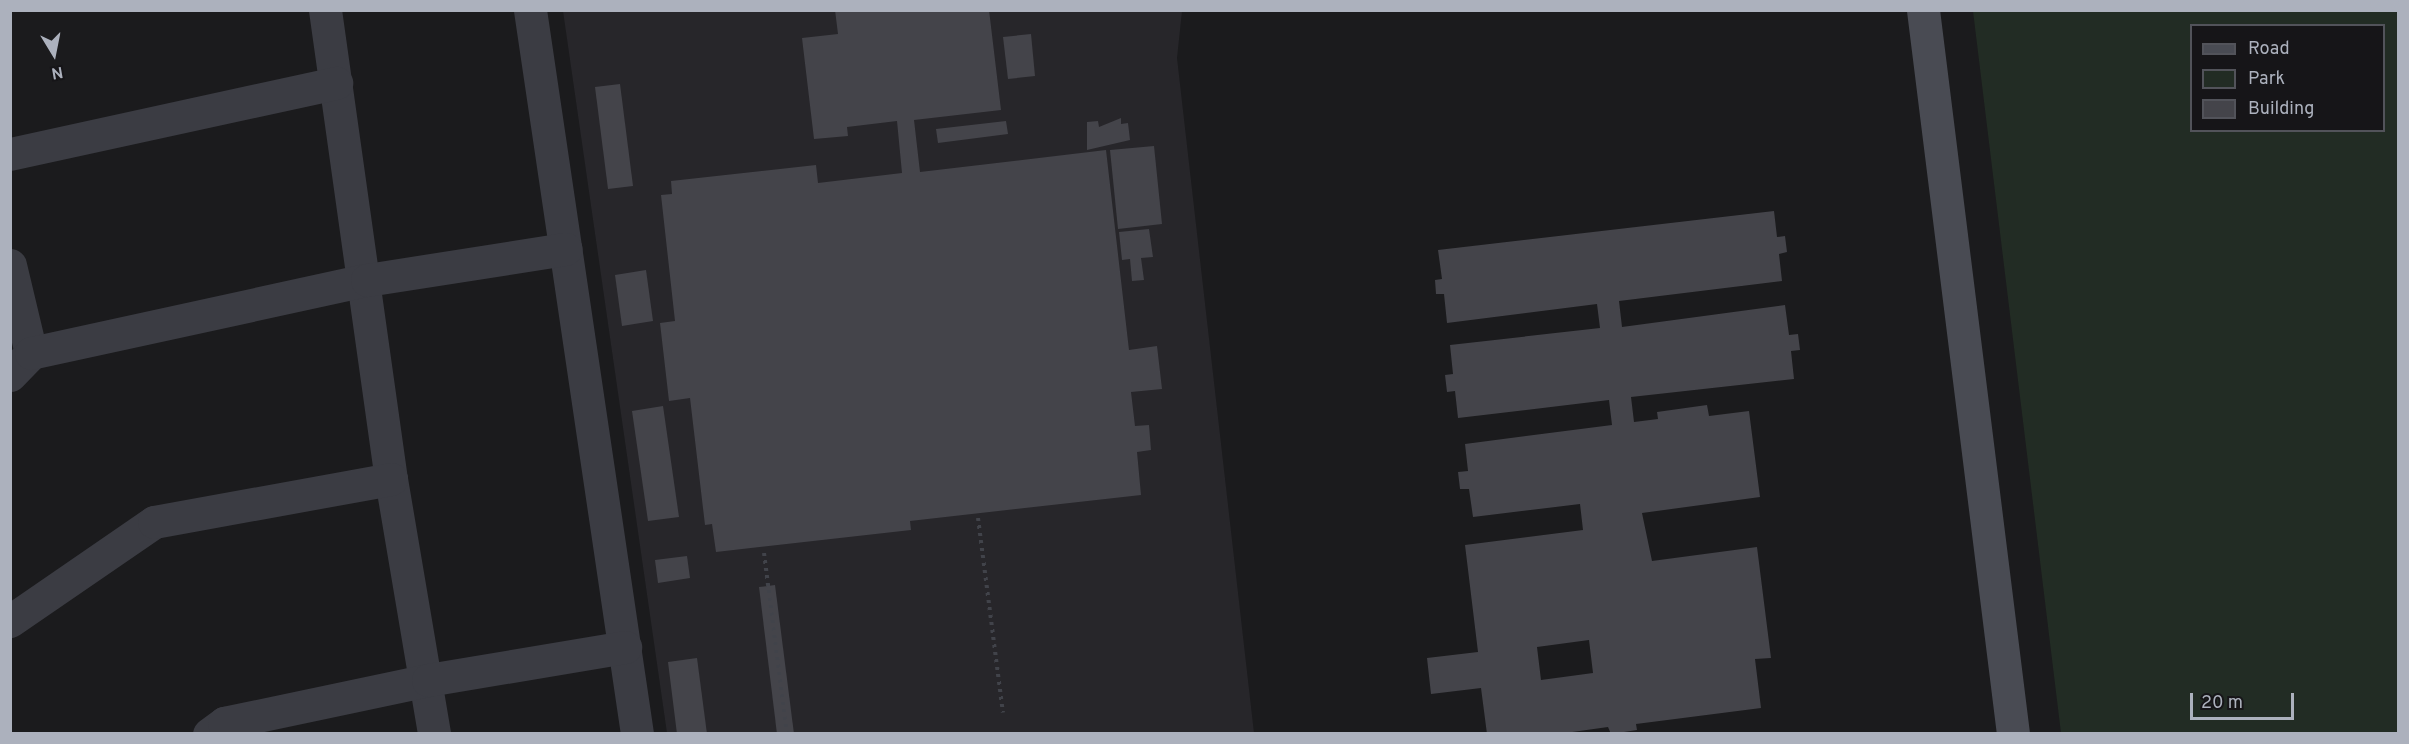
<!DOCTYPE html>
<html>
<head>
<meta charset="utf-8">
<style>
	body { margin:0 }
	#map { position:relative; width:2409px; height:744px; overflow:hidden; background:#1b1b1d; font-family:Overpass,sans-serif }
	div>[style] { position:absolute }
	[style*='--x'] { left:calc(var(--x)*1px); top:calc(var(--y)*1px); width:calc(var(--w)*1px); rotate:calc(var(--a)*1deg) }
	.built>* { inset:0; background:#27262a }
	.green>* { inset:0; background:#222c24 }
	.building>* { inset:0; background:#44444a }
	.path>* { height:4px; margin-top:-2px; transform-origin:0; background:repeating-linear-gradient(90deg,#41434a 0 3px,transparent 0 7.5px) }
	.street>* { height:33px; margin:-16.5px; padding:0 16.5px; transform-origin:16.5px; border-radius:16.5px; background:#3b3c43 }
	.secondary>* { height:33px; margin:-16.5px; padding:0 16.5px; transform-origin:16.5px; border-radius:16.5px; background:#494b53 }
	span { translate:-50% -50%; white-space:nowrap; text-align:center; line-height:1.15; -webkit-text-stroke:5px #161518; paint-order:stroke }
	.frame { position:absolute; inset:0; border:12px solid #acb1bd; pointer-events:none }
	.legend { position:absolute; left:2190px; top:24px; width:195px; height:108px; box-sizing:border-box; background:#161518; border:2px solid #52535a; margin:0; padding:8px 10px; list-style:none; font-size:18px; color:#acb1bd }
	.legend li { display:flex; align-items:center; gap:12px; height:30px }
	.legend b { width:30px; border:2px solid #52535a }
	.north { position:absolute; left:24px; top:24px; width:60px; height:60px; -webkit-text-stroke:4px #161518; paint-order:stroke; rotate:170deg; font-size:16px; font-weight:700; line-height:24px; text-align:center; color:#acb1bd }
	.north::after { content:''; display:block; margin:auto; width:21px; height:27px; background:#acb1bd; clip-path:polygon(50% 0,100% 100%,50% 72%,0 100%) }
	.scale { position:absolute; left:2190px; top:693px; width:104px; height:27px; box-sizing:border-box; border:3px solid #acb1bd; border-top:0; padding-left:8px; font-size:18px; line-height:21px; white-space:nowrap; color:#acb1bd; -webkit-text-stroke:4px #161518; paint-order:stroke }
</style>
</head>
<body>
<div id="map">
	<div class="built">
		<div style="clip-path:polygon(563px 11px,1182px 11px,1177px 58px,1254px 733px,667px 733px)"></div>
	</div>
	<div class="green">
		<div style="clip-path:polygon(evenodd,1973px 11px,2398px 11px,2398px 733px,2061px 733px,1973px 11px,2192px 26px,2384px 26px,2384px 130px,2192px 130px,2192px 26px)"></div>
	</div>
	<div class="building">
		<div style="clip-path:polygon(835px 10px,989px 10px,1001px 110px,914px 120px,920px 172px,1106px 150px,1129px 350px,1157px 346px,1162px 389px,1131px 392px,1135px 426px,1149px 425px,1151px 450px,1137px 452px,1141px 495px,910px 521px,911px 530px,716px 552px,712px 524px,705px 525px,690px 398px,669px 401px,660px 323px,675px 321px,661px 195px,672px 194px,671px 181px,816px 165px,818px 183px,902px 173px,897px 121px,847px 127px,848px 136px,814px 139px,802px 38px,838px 34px)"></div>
		<div style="clip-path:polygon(1031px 34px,1035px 76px,1008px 79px,1003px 37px)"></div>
		<div style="clip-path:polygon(620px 84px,633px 186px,608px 189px,595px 87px)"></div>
		<div style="clip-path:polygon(1121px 118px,1121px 124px,1128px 123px,1130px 140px,1087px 150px,1087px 122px,1098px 121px,1099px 127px)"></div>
		<div style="clip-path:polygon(1006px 121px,1008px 134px,938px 143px,936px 129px)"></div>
		<div style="clip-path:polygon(1154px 146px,1162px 224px,1118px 229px,1110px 150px)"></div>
		<div style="clip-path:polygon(evenodd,1774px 211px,1777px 237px,1785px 236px,1787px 252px,1779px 254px,1782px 281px,1619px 301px,1622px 327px,1785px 305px,1789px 335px,1798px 334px,1800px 350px,1791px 351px,1794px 379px,1631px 397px,1634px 422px,1658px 419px,1657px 412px,1707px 405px,1709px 416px,1749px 411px,1760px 497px,1642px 513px,1652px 561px,1757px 547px,1771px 658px,1755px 659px,1761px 708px,1636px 724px,1637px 730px,1611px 734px,1608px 727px,1558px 734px,1487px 734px,1481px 688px,1431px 694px,1427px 658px,1478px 652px,1465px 545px,1583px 530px,1580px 504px,1473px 517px,1469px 489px,1460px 489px,1458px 472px,1468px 471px,1465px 444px,1612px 425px,1609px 400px,1458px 418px,1455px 391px,1447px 392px,1445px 375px,1453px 374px,1450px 345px,1600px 328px,1597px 304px,1447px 323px,1444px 294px,1436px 294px,1435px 280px,1442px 279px,1438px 250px,1774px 211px,1589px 640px,1593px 673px,1541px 680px,1537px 647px,1589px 640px)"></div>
		<div style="clip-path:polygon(1149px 229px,1153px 257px,1141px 258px,1144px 280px,1132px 281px,1130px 259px,1122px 260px,1119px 232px)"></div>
		<div style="clip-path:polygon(646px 270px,653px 321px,622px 326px,615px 275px)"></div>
		<div style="clip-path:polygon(663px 406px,679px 517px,648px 521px,632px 411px)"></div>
		<div style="clip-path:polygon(687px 556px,690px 578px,658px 583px,655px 560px)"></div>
		<div style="clip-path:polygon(775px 585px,794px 734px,777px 734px,759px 587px)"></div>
		<div style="clip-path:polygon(697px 658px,707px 734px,677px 734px,668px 662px)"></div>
	</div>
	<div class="path">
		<div style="--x:978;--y:518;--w:196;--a:82.7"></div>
		<div style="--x:764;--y:553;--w:182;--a:82.8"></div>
	</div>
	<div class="street">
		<div style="--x:325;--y:10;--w:474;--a:82"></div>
		<div style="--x:391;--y:479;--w:259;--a:80.4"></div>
		<div style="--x:530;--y:10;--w:732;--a:81.59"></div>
		<div style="--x:10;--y:154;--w:334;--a:-12.3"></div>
		<div style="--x:10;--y:265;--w:90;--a:76.6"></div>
		<div style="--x:10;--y:375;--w:30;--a:-46"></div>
		<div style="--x:31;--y:353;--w:344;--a:-12.3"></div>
		<div style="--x:367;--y:280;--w:201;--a:-8.9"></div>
		<div style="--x:10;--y:621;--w:175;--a:-34.5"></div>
		<div style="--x:154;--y:522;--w:241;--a:-10.3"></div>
		<div style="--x:209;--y:734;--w:19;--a:-36"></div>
		<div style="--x:224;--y:723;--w:208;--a:-11.9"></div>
		<div style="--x:428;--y:680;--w:200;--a:-9.5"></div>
	</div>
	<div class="secondary">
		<div style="--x:1923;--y:10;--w:730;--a:82.91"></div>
	</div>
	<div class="frame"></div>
	<ul class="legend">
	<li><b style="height:8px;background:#494b53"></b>Road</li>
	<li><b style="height:16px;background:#222c24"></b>Park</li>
	<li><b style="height:16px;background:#44444a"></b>Building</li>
	</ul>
	<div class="north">N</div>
	<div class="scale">20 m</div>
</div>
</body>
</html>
